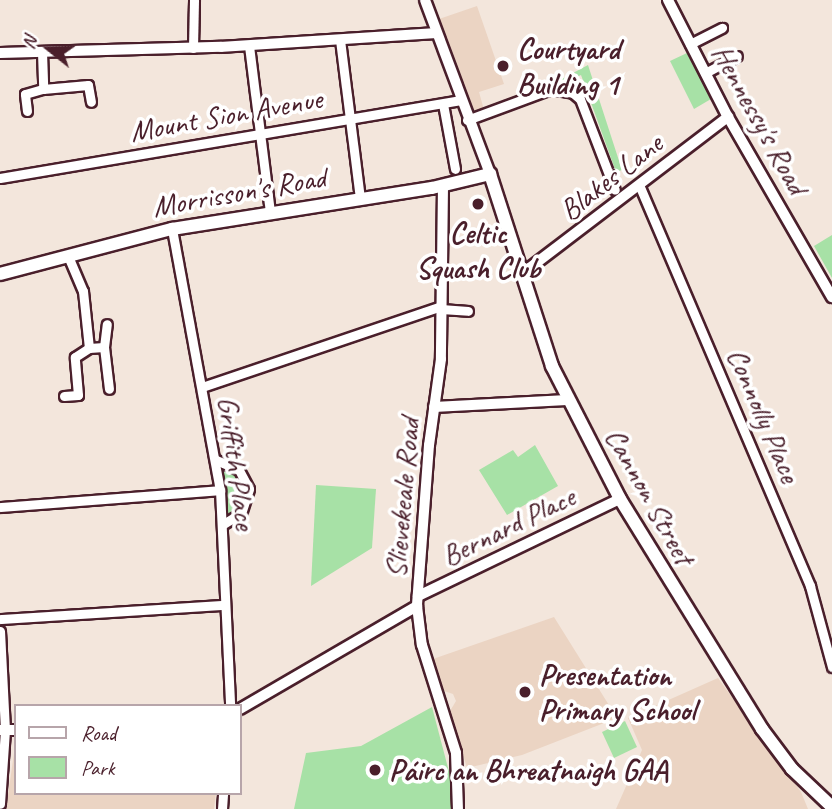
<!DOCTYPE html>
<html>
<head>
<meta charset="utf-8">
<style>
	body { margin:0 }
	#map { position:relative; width:832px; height:809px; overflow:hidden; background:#f3e6dc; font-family:Caveat,sans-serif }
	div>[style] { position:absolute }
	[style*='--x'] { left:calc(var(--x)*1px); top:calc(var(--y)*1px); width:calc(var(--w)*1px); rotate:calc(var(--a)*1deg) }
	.built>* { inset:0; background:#ebd4c3 }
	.green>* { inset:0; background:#a7e1a6 }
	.roads { filter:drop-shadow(2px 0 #4a1f2b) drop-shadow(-2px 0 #4a1f2b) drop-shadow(0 2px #4a1f2b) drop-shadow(0 -2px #4a1f2b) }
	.minor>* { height:9px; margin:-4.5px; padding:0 4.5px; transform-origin:4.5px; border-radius:4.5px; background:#fff }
	.tertiary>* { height:10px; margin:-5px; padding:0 5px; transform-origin:5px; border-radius:5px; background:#fff }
	.secondary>* { height:12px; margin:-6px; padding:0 6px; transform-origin:6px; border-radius:6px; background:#fff }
	.dots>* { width:19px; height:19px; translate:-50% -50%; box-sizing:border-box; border:4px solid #fff; border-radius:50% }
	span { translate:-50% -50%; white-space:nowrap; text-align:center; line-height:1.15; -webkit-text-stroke:7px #fff; paint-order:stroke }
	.poi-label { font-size:30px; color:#4a1f2b; font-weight:700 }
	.left { translate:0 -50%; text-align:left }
	.street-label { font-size:30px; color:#4a1f2b }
	.legend { position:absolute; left:14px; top:704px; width:228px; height:91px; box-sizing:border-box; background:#fff; border:2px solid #b7a5aa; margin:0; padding:9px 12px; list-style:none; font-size:21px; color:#4a1f2b }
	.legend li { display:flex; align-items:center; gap:14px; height:35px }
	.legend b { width:35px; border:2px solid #b7a5aa }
	.north { position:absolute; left:14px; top:14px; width:70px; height:70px; -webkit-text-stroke:5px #fff; paint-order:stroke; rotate:288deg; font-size:19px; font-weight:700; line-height:28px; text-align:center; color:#4a1f2b }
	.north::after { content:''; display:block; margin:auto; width:24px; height:32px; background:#4a1f2b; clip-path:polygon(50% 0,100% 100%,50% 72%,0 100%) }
</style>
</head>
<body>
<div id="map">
	<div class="built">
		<div style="clip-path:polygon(477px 6px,504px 84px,479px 92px,484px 110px,469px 115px,439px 19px)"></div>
		<div style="clip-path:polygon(554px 617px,617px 718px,522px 755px,467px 768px,450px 711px,456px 701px,453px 694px,444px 691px,433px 659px)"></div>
		<div style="clip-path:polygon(718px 678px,801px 792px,808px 809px,616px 809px,642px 750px,628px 718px)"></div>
		<div style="clip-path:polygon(16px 739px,16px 793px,216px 793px,214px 809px,6px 809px)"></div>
	</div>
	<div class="green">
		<div style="clip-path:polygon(687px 53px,711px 99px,694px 109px,670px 61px)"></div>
		<div style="clip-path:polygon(588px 65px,622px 170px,616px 172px,581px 75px,562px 84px,560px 80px)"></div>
		<div style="clip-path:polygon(832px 235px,832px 278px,814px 246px)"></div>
		<div style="clip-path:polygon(535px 445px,558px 486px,507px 515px,479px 470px,513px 450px,518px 457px)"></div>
		<div style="clip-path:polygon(222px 465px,234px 470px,245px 485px,242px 505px,227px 518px)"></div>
		<div style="clip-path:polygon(316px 485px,376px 489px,372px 548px,311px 586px)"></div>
		<div style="clip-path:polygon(432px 707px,452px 783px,451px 809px,294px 809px,306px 753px,361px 746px)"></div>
		<div style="clip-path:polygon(625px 721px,637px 747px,614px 758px,602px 732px)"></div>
	</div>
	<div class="roads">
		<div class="minor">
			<div style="--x:340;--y:40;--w:159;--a:82.8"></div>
			<div style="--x:690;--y:44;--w:36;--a:-27"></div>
			<div style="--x:249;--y:46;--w:167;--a:82.8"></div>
			<div style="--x:193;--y:48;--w:48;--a:-88.8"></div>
			<div style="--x:42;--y:52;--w:37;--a:88"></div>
			<div style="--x:705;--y:73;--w:36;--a:-28"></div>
			<div style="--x:443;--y:104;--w:66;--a:79.5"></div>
			<div style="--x:27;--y:111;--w:17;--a:-97"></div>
			<div style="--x:25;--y:94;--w:19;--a:-16"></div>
			<div style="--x:43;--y:89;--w:45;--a:-5.1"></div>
			<div style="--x:88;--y:85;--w:17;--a:80"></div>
			<div style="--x:467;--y:120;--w:90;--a:-20.3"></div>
			<div style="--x:551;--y:89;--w:22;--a:10"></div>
			<div style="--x:573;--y:93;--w:9;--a:41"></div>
			<div style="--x:580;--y:99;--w:97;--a:69"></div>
			<div style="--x:0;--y:178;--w:466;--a:-9.6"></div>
			<div style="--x:640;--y:187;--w:434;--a:66.9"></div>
			<div style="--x:810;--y:586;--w:84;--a:74.8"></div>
			<div style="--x:172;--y:229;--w:265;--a:79.6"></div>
			<div style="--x:220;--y:490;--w:216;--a:87.3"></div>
			<div style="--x:68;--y:256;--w:38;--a:67"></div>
			<div style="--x:83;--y:291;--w:57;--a:84"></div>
			<div style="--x:441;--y:309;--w:27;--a:4"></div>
			<div style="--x:104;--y:347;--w:23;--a:-83"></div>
			<div style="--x:202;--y:387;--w:252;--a:-18.7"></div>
			<div style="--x:64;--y:396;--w:14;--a:-4"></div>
			<div style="--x:78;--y:395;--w:38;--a:-95"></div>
			<div style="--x:75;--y:357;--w:17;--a:-33"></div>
			<div style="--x:89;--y:348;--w:15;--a:-4"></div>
			<div style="--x:104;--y:347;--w:42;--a:83.2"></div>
			<div style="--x:216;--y:460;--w:25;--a:23"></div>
			<div style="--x:239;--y:470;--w:21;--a:62"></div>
			<div style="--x:249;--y:489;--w:25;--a:108"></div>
			<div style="--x:241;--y:513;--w:22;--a:148"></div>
			<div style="--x:0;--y:507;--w:221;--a:-4.4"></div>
			<div style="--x:0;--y:619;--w:225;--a:-3.6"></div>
			<div style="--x:0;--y:631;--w:99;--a:87.1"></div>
			<div style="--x:5;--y:730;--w:74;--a:93.9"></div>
			<div style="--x:222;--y:809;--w:16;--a:-86"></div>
		</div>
		<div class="tertiary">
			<div style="--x:425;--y:0;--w:186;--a:69.5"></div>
			<div style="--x:668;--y:0;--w:131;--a:62.9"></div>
			<div style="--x:728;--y:117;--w:208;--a:60"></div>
			<div style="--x:0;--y:53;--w:221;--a:-1.6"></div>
			<div style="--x:221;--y:47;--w:215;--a:-3.7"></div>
			<div style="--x:443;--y:186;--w:173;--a:90.7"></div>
			<div style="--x:441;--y:359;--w:87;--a:97.9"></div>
			<div style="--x:429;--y:445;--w:161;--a:94.3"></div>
			<div style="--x:417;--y:606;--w:39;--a:83"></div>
			<div style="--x:422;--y:645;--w:113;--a:72.5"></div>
			<div style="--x:456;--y:753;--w:56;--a:88"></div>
			<div style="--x:523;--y:273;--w:258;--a:-37.3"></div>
			<div style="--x:434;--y:407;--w:133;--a:-3"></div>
			<div style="--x:418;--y:596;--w:224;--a:-25.7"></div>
			<div style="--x:240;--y:709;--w:205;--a:-30.2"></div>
			<div style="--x:0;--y:730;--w:16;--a:0"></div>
		</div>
		<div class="secondary">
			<div style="--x:0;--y:274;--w:178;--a:-14.7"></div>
			<div style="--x:172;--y:229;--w:263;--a:-9"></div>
			<div style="--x:432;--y:188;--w:60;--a:-13.6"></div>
			<div style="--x:490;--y:174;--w:202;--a:72.1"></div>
			<div style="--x:552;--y:366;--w:149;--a:62.9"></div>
			<div style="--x:620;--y:499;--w:270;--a:58.3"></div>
			<div style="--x:762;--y:729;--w:50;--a:53.1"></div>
			<div style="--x:792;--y:769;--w:55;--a:43.5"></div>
		</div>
	</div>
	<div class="dots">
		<div style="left:503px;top:66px;background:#4a1f2b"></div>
		<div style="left:478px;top:204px;background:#4a1f2b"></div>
		<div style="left:525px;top:692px;background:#4a1f2b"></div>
		<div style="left:375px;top:770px;background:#4a1f2b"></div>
	</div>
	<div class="poi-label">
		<span class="left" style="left:517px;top:66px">Courtyard<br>Building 1</span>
		<span style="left:478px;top:250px">Celtic<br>Squash Club</span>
		<span class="left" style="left:539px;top:692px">Presentation<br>Primary School</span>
		<span class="left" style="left:389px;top:770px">Páirc an Bhreatnaigh GAA</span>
	</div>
	<div class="street-label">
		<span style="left:226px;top:115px;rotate:-10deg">Mount Sion Avenue</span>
		<span style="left:760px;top:119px;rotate:61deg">Hennessy's Road</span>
		<span style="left:611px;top:177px;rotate:-38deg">Blakes Lane</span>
		<span style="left:239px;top:192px;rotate:-10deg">Morrisson's Road</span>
		<span style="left:764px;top:415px;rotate:67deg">Connolly Place</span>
		<span style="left:237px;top:463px;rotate:82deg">Griffith Place</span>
		<span style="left:650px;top:496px;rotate:61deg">Cannon Street</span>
		<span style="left:402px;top:498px;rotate:-85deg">Slievekeale Road</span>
		<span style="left:508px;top:526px;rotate:-26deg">Bernard Place</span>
	</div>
	<ul class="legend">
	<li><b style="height:9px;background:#fff"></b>Road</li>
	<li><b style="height:19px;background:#a7e1a6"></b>Park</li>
	</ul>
	<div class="north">N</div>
</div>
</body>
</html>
